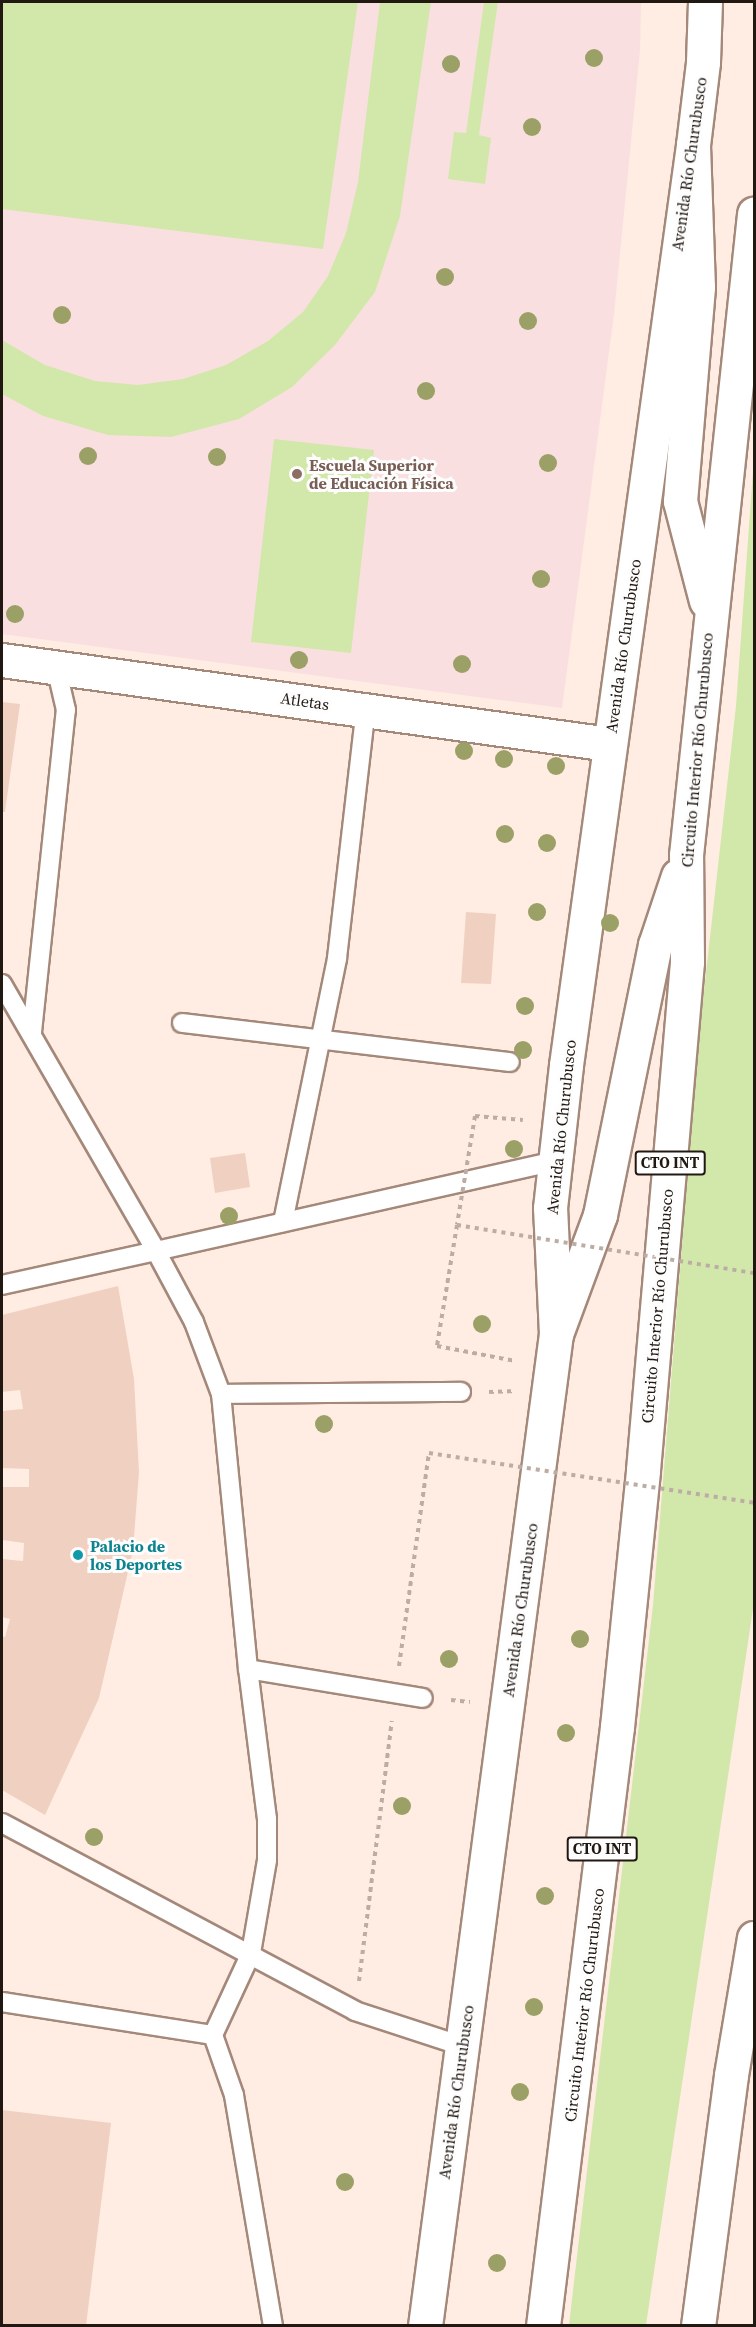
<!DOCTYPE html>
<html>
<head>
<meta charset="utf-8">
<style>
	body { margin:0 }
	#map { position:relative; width:756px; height:2327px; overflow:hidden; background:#ffece2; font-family:"Source Serif 4",serif }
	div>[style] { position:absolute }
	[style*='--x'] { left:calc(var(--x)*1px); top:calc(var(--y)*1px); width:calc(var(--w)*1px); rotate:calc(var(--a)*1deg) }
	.education>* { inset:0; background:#fadfe1 }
	.green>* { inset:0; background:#d1e8aa }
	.building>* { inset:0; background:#f0d1c1 }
	.path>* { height:4px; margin-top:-2px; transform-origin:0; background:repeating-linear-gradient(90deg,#bcaca3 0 4.5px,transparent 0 9px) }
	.roads { filter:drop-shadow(2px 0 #a4887a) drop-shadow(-2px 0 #a4887a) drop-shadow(0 2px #a4887a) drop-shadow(0 -2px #a4887a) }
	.service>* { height:18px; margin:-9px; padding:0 9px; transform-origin:9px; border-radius:9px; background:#fff }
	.minor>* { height:33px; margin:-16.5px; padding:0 16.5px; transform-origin:16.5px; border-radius:16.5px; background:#fff }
	.secondary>* { height:33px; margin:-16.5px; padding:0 16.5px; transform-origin:16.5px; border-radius:16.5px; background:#fff }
	.motorway>* { height:33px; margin:-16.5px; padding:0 16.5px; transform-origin:16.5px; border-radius:16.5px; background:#fff }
	.path-bridge>* { height:4px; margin-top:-2px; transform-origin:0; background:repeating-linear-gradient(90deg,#bcaca3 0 4.5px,transparent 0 9px) }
	.trees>* { width:18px; height:18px; margin:-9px; border-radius:50%; background:#9ba066 }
	.dots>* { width:16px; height:16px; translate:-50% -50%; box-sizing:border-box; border:3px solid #fdfdfd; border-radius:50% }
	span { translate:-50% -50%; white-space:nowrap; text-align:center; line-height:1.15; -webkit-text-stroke:6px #fdfdfd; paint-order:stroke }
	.shield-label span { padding:2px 4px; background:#fdfdfd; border:2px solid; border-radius:4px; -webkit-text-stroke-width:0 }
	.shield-label { font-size:15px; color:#221812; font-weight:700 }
	.street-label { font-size:16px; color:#221812 }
	.education-label { font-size:16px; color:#785e54; font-weight:700 }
	.left { translate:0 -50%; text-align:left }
	.culture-label { font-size:16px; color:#0d838f; font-weight:700 }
	.frame { position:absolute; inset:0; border:3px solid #221812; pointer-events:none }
</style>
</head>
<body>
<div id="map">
	<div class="education">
		<div style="clip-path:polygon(2px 2px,641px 2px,640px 50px,614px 314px,562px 708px,2px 634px)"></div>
	</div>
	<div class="green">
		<div style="clip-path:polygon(2px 2px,358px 2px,323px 249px,2px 209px)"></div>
		<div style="clip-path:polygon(380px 2px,431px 2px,400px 216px,375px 292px,335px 345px,292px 387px,239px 419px,171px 437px,108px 435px,43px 416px,2px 394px,2px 340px,45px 365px,95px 381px,138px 385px,183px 379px,226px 365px,268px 341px,303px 312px,328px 276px,346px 233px,358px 182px)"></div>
		<div style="clip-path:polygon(484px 2px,498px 2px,479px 135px,491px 138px,485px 184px,448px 179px,454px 132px,466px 133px)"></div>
		<div style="clip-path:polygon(274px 439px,374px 450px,351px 653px,251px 642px)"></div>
		<div style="clip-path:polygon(754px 457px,754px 1602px,646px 2325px,569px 2325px,653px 1605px,699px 1035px,736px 706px)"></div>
	</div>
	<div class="building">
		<div style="clip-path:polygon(2px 702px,20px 704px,5px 812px,2px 812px)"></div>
		<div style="clip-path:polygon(466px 912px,496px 914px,491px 984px,461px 983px)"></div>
		<div style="clip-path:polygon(245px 1153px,250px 1187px,215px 1193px,210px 1158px)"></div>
		<div style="clip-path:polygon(118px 1286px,134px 1379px,139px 1472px,133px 1550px,99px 1698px,45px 1815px,2px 1790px,2px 1636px,5px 1637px,10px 1619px,2px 1617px,2px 1559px,23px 1561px,24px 1543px,2px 1540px,2px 1487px,29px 1487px,29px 1469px,2px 1468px,2px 1411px,23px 1409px,20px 1390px,2px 1392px,2px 1315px)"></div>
		<div style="clip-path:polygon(2px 2110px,111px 2123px,86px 2326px,2px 2326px)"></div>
	</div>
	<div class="path">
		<div style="--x:475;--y:1116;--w:48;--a:4.8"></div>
		<div style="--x:457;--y:1225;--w:123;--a:99.4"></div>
		<div style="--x:437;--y:1346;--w:80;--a:10.8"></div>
		<div style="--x:489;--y:1392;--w:23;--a:-2"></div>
		<div style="--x:399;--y:1666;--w:215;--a:-82"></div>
		<div style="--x:451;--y:1700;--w:19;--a:6"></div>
		<div style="--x:359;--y:1981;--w:262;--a:-82.8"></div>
	</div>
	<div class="roads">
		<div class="service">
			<div style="--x:2;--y:984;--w:308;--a:60"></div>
			<div style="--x:156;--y:1251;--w:158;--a:167.6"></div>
			<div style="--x:182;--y:1023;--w:330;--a:6.8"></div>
			<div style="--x:32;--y:1032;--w:324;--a:-84"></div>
			<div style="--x:66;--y:710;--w:44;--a:-103.1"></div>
			<div style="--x:283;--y:1222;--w:269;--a:-78.4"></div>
			<div style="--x:337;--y:958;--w:251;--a:-83.4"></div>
			<div style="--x:221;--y:1394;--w:240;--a:-0.5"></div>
			<div style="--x:248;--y:1669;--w:177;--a:9.4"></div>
			<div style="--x:2;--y:1823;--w:400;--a:28"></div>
			<div style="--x:355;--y:2011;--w:113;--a:18.1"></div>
			<div style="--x:2;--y:2002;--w:214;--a:8.9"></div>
			<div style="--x:273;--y:2326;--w:234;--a:-99.6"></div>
			<div style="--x:234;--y:2095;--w:64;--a:-109.3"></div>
			<div style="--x:213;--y:2035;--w:90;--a:-65.1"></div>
			<div style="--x:251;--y:1953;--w:94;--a:-80.2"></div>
			<div style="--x:267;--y:1860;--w:41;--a:-90"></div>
			<div style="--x:267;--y:1819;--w:151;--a:-97.2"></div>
			<div style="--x:248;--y:1669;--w:276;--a:-95.6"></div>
			<div style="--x:221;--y:1394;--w:77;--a:-110.6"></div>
			<div style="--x:194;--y:1322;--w:81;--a:-118.2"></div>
			<div style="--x:156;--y:1251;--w:409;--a:-12.7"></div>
		</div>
		<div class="minor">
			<div style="--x:2;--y:660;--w:613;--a:7.88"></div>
		</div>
		<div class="secondary">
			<div style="--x:425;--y:2326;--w:1001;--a:-82.48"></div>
			<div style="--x:556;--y:1334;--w:126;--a:-92.7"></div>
			<div style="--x:550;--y:1208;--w:144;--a:-83.6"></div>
			<div style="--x:566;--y:1065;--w:929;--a:-82.14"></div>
			<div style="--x:693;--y:145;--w:84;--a:-83.1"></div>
			<div style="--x:703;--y:62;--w:60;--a:-88.1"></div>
		</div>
		<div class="motorway">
			<div style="--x:693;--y:145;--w:142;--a:88"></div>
			<div style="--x:698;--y:287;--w:215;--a:94.8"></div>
			<div style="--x:680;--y:501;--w:103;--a:75.4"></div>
			<div style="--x:556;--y:1334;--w:127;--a:-69.7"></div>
			<div style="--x:600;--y:1215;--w:276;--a:-78.5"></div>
			<div style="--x:655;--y:945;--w:73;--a:-71.6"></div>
			<div style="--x:543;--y:2326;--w:604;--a:-82.96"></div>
			<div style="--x:617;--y:1727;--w:258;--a:-84.2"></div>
			<div style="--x:643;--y:1470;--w:510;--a:-85.05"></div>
			<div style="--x:687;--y:962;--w:107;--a:-90.5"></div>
			<div style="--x:686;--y:855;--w:645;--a:-83.94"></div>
			<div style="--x:698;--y:2326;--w:253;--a:-82.5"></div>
			<div style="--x:731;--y:2075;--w:139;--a:-80.5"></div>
		</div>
	</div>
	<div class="path-bridge">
		<div style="--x:475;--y:1116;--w:110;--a:99.4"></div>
		<div style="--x:457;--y:1225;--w:301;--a:9.2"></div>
		<div style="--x:429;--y:1453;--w:329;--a:8.7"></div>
	</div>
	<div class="trees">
		<div style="left:594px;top:58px"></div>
		<div style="left:451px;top:64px"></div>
		<div style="left:532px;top:127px"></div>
		<div style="left:445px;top:277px"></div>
		<div style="left:62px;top:315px"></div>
		<div style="left:528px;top:321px"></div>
		<div style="left:426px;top:391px"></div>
		<div style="left:88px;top:456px"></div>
		<div style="left:217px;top:457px"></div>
		<div style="left:548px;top:463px"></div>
		<div style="left:541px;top:579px"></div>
		<div style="left:15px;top:614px"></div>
		<div style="left:299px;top:660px"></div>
		<div style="left:462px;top:664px"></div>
		<div style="left:464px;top:751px"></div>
		<div style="left:504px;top:759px"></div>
		<div style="left:556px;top:766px"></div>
		<div style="left:505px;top:834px"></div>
		<div style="left:547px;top:843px"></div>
		<div style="left:537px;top:912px"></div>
		<div style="left:610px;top:923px"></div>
		<div style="left:525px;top:1006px"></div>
		<div style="left:523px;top:1050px"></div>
		<div style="left:514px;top:1149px"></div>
		<div style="left:229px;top:1216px"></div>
		<div style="left:482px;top:1324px"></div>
		<div style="left:324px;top:1424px"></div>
		<div style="left:580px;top:1639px"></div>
		<div style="left:449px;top:1659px"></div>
		<div style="left:566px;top:1733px"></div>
		<div style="left:402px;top:1806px"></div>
		<div style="left:94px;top:1837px"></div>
		<div style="left:545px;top:1896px"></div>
		<div style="left:534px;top:2007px"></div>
		<div style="left:520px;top:2092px"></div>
		<div style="left:345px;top:2182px"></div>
		<div style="left:497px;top:2263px"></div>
	</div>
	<div class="dots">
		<div style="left:297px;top:474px;background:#8d6e63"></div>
		<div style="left:78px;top:1555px;background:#0f9aa8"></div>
	</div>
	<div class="shield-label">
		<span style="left:670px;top:1163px">CTO INT</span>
		<span style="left:602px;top:1849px">CTO INT</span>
	</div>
	<div class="street-label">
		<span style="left:689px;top:164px;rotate:-82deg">Avenida Río Churubusco</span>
		<span style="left:623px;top:646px;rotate:-82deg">Avenida Río Churubusco</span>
		<span style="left:305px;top:701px;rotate:8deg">Atletas</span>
		<span style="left:697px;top:750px;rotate:-85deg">Circuito Interior Río Churubusco</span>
		<span style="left:561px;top:1127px;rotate:-84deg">Avenida Río Churubusco</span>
		<span style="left:657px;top:1306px;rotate:-85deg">Circuito Interior Río Churubusco</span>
		<span style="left:520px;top:1610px;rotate:-82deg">Avenida Río Churubusco</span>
		<span style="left:584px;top:2005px;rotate:-83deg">Circuito Interior Río Churubusco</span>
		<span style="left:456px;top:2092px;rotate:-82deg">Avenida Río Churubusco</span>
	</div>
	<div class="education-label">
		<span class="left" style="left:309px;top:474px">Escuela Superior<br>de Educación Física</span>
	</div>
	<div class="culture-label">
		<span class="left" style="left:90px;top:1555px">Palacio de<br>los Deportes</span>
	</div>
	<div class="frame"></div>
</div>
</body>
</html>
